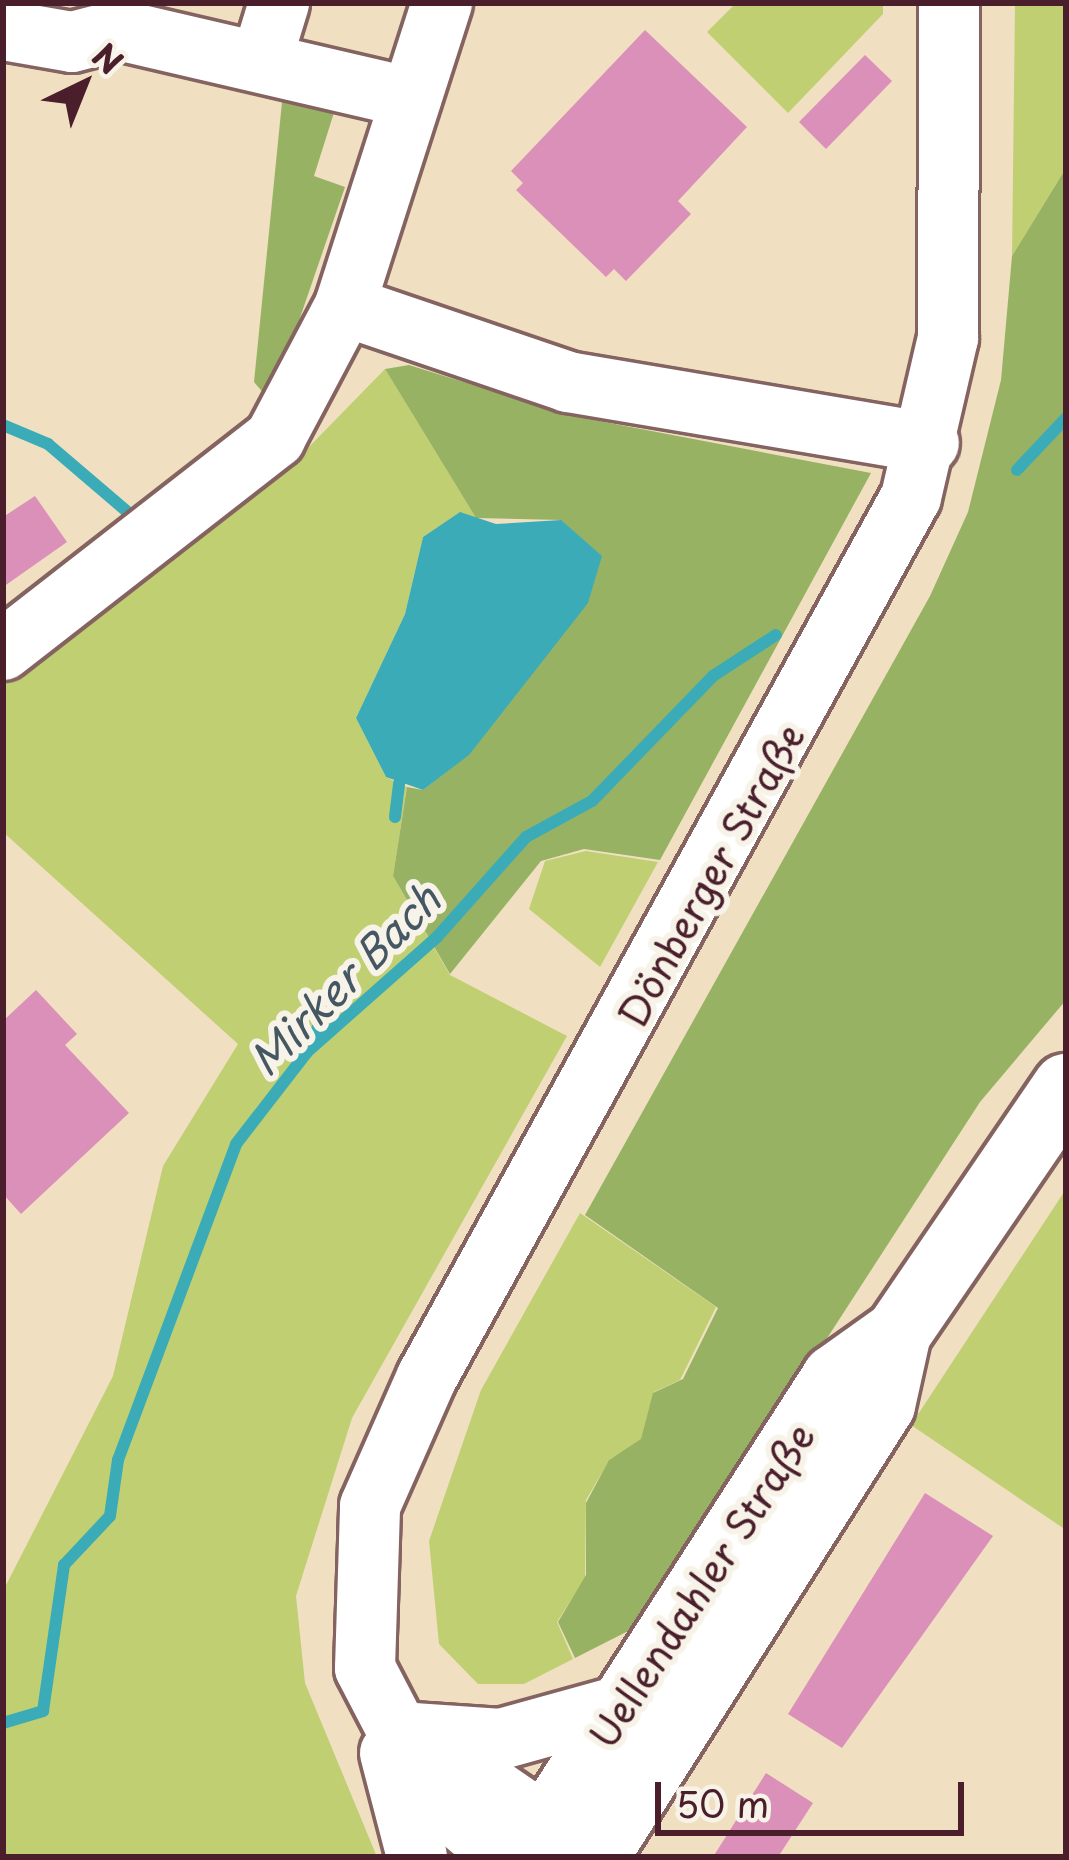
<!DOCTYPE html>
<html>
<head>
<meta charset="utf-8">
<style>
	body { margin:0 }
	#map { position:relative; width:1069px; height:1860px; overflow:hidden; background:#f0e0c1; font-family:"Playpen Sans",sans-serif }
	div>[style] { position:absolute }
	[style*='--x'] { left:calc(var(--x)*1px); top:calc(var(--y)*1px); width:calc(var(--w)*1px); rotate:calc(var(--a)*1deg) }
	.green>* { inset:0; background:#c0cf72 }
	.forest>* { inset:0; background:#98b264 }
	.water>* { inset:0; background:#3bacb7 }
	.stream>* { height:12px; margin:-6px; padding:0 6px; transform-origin:6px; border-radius:6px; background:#3bacb7 }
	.building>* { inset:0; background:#da90b8 }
	.roads { filter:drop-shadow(3px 0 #846360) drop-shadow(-3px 0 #846360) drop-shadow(0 3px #846360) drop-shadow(0 -3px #846360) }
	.minor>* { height:60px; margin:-30px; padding:0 30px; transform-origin:30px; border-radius:30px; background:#fff }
	.major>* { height:66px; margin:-33px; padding:0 33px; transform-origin:33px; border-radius:33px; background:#fff }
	span { translate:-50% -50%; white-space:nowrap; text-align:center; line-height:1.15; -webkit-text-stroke:12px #f7f3e8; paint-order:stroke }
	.street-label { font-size:39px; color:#4a1f2b }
	.water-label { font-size:42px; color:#445763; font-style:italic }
	.frame { position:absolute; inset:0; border:6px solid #4a1f2b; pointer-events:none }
	.north { position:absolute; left:24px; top:24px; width:120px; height:120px; -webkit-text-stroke:9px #f7f3e8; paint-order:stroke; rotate:43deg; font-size:33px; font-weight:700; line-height:48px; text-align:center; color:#4a1f2b }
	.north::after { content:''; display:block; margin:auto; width:42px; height:54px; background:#4a1f2b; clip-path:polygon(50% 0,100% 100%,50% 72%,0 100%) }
	.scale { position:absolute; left:655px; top:1782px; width:309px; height:54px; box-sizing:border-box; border:6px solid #4a1f2b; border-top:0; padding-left:15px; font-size:36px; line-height:42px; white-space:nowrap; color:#4a1f2b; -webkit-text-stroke:9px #f7f3e8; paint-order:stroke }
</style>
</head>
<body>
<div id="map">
	<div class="green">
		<div style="clip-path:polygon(736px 3px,883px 3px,883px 14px,788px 113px,707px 32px)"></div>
		<div style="clip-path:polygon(1015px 3px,1066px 3px,1066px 168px,1012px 256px)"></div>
		<div style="clip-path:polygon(385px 369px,476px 518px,459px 513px,423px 537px,405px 614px,356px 718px,386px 777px,407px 787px,393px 876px,450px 975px,567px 1036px,352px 1418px,296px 1596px,305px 1683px,377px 1857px,3px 1857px,3px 1591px,113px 1376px,163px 1166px,238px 1044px,3px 832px,3px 672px,305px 451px)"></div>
		<div style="clip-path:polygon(586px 851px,658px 862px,600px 967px,529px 909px,545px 861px)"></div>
		<div style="clip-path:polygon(1066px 1189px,1066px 1530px,911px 1425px)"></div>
		<div style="clip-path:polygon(580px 1213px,716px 1307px,680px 1380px,654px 1392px,642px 1440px,610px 1459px,586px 1500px,585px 1578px,557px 1622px,573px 1659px,524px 1684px,478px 1684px,439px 1644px,429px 1541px,481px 1390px)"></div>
	</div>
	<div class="forest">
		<div style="clip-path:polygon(283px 92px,337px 103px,314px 176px,345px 187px,271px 402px,254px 382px)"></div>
		<div style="clip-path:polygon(1066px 168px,1066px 1000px,980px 1102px,642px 1624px,575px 1658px,558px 1622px,586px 1575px,586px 1503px,609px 1460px,641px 1439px,653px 1393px,683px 1379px,718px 1308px,585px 1215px,930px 596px,968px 512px,1001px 380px,1012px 256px)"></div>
		<div style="clip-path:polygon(409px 365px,573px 416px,871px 473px,660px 860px,584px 849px,541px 861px,450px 974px,393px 876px,407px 787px,423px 790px,469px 754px,537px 664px,561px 520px,476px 518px,385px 369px)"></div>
	</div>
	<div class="water">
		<div style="clip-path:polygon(460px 512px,496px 524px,561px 520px,602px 556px,588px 603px,469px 755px,423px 790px,386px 777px,356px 718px,405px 614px,423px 537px)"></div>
	</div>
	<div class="stream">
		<div style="--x:3;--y:425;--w:49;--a:22.9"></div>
		<div style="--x:48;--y:444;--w:118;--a:40.5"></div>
		<div style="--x:1017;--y:470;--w:71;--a:-46.7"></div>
		<div style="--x:395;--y:817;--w:34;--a:-83"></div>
		<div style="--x:307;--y:1052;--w:39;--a:-66"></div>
		<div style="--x:3;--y:1723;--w:42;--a:-16.7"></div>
		<div style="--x:43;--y:1711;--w:148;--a:-81.8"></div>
		<div style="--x:64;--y:1565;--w:67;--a:-46.8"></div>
		<div style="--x:110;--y:1516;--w:57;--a:-81.9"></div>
		<div style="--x:118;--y:1460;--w:337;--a:-69.5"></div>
		<div style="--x:236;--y:1144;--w:116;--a:-52.3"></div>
		<div style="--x:307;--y:1052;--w:174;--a:-41.5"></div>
		<div style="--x:437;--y:937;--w:134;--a:-48.3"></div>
		<div style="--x:526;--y:837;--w:75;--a:-28.6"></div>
		<div style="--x:592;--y:801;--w:174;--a:-45.9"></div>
		<div style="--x:713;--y:676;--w:75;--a:-33.1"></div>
	</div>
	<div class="building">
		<div style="clip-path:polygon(645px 30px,747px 127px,678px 201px,691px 214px,626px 281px,614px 269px,606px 277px,516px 190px,523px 183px,511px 171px)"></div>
		<div style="clip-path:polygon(865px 55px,892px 81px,826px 149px,799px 122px)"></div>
		<div style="clip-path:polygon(35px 496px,67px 542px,3px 587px,3px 517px)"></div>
		<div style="clip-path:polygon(36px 990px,77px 1034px,65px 1045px,129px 1113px,21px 1214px,3px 1194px,3px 1021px)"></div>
		<div style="clip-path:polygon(925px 1493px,993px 1536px,842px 1748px,788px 1714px)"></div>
		<div style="clip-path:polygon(766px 1773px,813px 1803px,778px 1857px,713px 1857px)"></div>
	</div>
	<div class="roads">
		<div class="minor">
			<div style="--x:442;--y:3;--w:318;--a:107.8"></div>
			<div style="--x:345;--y:306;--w:236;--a:18.8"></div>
			<div style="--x:568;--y:382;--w:366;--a:9.6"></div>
			<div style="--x:3;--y:30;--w:70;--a:9.9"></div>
			<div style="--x:72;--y:42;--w:49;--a:-14.3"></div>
			<div style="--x:119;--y:30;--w:300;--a:13.1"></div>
			<div style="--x:261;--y:62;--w:62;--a:-73"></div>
			<div style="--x:3;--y:650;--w:345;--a:-37.9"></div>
			<div style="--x:275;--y:438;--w:149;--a:-62.1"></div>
			<div style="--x:412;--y:1733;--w:210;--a:34.5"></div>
			<div style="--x:413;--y:1733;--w:88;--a:3.9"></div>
			<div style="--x:501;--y:1739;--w:123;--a:-15.5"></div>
			<div style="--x:390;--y:1753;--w:107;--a:75.4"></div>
			<div style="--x:504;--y:1857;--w:96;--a:-139.7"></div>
			<div style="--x:431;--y:1795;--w:143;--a:-117.5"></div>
			<div style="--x:365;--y:1668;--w:162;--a:-88.2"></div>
			<div style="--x:370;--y:1506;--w:141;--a:-66.2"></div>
			<div style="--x:427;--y:1377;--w:1004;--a:-61.19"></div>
			<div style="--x:911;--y:497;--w:163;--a:-76.9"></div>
			<div style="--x:948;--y:338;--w:335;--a:-89.8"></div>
		</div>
		<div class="major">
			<div style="--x:526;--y:1857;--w:570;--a:-57.17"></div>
			<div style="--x:835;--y:1378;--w:77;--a:-35.5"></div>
			<div style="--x:595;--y:1857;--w:535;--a:-57.59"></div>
			<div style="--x:882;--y:1405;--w:74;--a:-77.5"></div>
			<div style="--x:898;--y:1333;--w:298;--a:-55.7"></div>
		</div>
	</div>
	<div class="street-label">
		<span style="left:710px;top:875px;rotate:-61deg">Dönberger Straße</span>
		<span style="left:701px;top:1585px;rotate:-57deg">Uellendahler Straße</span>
	</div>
	<div class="water-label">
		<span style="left:344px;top:979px;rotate:-45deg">Mirker Bach</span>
	</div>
	<div class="frame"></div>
	<div class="north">N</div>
	<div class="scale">50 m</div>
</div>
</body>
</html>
